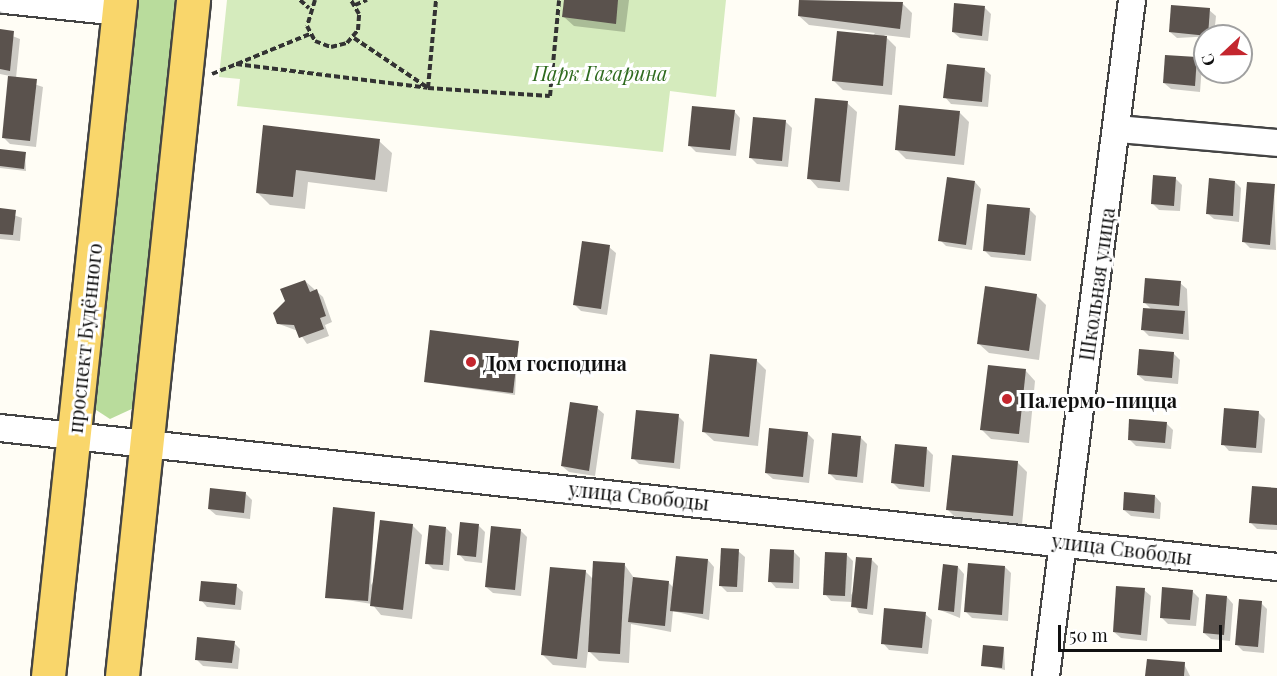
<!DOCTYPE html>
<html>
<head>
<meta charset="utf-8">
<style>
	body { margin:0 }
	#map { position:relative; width:1277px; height:676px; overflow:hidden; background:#fffdf5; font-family:"Playfair Display",serif }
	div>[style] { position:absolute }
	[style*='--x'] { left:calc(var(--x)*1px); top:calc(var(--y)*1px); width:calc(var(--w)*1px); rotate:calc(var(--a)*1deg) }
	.green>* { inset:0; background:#d5ebbd }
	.forest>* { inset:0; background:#b9dc9c }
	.shadow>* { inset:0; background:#0003 }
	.building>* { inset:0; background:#5a524d }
	.path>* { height:4px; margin-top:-2px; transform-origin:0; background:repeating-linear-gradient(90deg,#333 0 6px,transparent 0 9px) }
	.roads { filter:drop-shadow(2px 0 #444) drop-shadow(-2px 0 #444) drop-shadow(0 2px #444) drop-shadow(0 -2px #444) }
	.street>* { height:26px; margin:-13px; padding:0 13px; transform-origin:13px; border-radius:13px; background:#fff }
	.primary>* { height:33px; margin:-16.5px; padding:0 16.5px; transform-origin:16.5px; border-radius:16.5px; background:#f9d66b }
	.dots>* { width:16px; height:16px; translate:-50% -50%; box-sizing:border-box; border:3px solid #fff; border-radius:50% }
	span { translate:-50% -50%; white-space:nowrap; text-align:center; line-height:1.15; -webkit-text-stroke:6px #fff; paint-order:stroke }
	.park-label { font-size:20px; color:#2f6b1f; font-style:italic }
	.street-label { font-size:20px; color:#111 }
	.poi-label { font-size:20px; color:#111; font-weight:700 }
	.left { translate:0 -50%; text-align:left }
	.north { position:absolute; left:1193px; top:24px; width:60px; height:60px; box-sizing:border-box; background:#fff; border:2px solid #a0a0a0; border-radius:50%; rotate:248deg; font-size:16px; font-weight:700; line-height:24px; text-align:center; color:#111 }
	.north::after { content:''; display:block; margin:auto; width:21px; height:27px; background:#c4262e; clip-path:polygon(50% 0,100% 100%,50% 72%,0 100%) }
	.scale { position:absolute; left:1058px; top:625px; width:164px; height:27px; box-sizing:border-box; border:3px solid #111; border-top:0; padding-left:8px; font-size:18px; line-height:21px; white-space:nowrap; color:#111; -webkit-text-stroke:4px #fff; paint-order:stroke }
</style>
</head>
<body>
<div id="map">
	<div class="green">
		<div style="clip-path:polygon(227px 0,726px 0,716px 97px,670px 91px,663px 152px,237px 106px,240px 79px,219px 77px)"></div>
	</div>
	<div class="forest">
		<div style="clip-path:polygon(131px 0,183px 0,136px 407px,110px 419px,90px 406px)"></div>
	</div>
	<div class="shadow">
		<div style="clip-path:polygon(566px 0,629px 0,625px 32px,574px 26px,564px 17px)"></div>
		<div style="clip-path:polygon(801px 0,903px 4px,912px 13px,910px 38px,884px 35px,896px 47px,892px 95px,843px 90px,834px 81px,875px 33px,809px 25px,799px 16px)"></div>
		<div style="clip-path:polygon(985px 8px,991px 14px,988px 41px,960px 38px,953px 32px)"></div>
		<div style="clip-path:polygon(1209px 10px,1216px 16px,1214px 36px,1177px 38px,1170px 32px)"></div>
		<div style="clip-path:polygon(0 31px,20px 39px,16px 78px,43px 87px,36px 147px,10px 144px,3px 137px,10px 76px,0 74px)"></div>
		<div style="clip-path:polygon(1196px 59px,1202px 65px,1200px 92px,1171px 89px,1164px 83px)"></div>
		<div style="clip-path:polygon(984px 69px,991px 75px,988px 107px,951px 104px,945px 97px)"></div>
		<div style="clip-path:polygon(847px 103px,857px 112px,849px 191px,818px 188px,809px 178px)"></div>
		<div style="clip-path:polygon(734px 111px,740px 118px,736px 156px,696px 152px,689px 145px)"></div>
		<div style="clip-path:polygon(959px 112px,969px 122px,964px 165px,906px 159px,896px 149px)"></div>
		<div style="clip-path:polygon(785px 121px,792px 128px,788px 167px,757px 164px,750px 157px)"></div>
		<div style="clip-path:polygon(265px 127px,379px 141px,392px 153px,387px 192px,308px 182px,305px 209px,270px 205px,257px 192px)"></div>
		<div style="clip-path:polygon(0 150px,25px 153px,26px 171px,0 168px)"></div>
		<div style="clip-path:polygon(1176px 179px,1182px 185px,1180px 211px,1159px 210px,1152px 203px)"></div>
		<div style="clip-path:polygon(975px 182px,981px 189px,972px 250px,946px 246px,940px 240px)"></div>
		<div style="clip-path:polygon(1235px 182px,1241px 188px,1239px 222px,1214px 219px,1207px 213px)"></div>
		<div style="clip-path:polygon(1274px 186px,1276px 250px,1250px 248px,1244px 242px)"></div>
		<div style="clip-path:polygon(0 210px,22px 218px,20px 241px,0 239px)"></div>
		<div style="clip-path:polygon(1030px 210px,1036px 216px,1031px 261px,991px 257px,984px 250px)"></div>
		<div style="clip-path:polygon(609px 247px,616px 253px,607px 315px,581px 311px,574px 304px)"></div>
		<div style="clip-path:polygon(305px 281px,323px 297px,332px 322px,325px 325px,329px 336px,307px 344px,298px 331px,279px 324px)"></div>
		<div style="clip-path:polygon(1180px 283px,1187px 289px,1189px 340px,1149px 336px,1143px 330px,1152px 310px,1145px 303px)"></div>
		<div style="clip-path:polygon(1036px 295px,1046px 305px,1039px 360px,989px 353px,979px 344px)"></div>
		<div style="clip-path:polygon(518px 342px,515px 395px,425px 382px)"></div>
		<div style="clip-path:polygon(1173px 353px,1180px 360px,1178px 384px,1145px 381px,1138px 375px)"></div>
		<div style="clip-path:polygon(756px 360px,766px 370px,758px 446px,714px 441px,704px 432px)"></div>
		<div style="clip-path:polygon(1026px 371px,1035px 381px,1029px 443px,991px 439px,981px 429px)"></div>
		<div style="clip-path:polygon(597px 408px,604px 414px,595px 476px,569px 472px,562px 466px)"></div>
		<div style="clip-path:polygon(1258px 412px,1265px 419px,1262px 453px,1229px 451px,1223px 444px)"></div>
		<div style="clip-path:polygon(678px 416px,684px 422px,680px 469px,639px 464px,633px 458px)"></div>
		<div style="clip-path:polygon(1166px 423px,1173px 430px,1171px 449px,1136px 446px,1129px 439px)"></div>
		<div style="clip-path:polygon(807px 433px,814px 440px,809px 483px,773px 479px,766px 473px)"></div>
		<div style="clip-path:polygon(860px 437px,867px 444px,863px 483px,836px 480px,830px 474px)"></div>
		<div style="clip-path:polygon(927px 449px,933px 455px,930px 492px,899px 489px,893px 483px)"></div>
		<div style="clip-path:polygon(1017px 462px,1027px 472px,1022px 525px,958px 520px,948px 510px)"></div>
		<div style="clip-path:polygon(1277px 490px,1277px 530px,1257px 529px,1250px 522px)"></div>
		<div style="clip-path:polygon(245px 493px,252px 500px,250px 519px,216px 515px,209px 509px)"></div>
		<div style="clip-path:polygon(1155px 496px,1161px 503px,1160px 519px,1131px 516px,1124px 510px)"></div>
		<div style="clip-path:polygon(374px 513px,371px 585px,412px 525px,422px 535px,412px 619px,381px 615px,372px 604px,327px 597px)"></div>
		<div style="clip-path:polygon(479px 526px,485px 532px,482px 563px,465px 561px,459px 554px)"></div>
		<div style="clip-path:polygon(446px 528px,452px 534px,449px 571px,433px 569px,427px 563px)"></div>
		<div style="clip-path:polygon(521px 531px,527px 537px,521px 596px,493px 593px,486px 587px)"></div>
		<div style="clip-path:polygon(738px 551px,745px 557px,743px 592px,727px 592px,720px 585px)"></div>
		<div style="clip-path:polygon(794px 552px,800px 558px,799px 589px,776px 588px,770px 581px)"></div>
		<div style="clip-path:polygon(846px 554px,853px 561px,851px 595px,872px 560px,878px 566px,873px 615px,859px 613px,853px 602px,831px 601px,825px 594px)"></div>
		<div style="clip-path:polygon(708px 560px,714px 567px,709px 620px,673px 611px,671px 632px,631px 624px,629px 663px,599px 661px,588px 650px,586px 668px,553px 665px,543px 655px,585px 571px,593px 579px,624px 564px,634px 578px,668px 582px,674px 588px)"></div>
		<div style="clip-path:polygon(958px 567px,964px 574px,960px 618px,940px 610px)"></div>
		<div style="clip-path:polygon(1005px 567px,1011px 573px,1008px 621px,972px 618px,966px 612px)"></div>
		<div style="clip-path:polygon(236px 586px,243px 592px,241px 610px,207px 607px,201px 600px)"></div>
		<div style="clip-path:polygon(1144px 590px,1151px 596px,1147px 641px,1121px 638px,1114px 632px)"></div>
		<div style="clip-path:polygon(1192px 591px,1199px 598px,1196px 626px,1168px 624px,1161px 617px)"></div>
		<div style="clip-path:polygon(1227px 597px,1233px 604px,1230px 641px,1211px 639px,1204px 633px)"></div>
		<div style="clip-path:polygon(1261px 603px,1267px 609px,1264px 653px,1243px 651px,1237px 645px)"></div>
		<div style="clip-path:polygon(925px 614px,932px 620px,928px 654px,889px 650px,883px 643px)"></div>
		<div style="clip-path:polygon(234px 643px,240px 649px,238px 669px,203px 666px,196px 659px)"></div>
		<div style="clip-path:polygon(1004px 648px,1005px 670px,983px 665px)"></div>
		<div style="clip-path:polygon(1184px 664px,1190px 676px,1147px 676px)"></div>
	</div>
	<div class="building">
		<div style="clip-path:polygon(564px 0,618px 0,616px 24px,562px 17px)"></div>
		<div style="clip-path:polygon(799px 0,903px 2px,900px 29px,798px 16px)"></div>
		<div style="clip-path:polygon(954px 3px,985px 6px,982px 36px,952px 32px)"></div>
		<div style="clip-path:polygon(1171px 5px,1210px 8px,1208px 36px,1169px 32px)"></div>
		<div style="clip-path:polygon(0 29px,14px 31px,10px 71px,0 69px)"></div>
		<div style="clip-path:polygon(837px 31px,887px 36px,883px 86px,832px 81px)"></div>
		<div style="clip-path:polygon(1165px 55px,1197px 57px,1195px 86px,1163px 83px)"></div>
		<div style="clip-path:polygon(947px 64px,985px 68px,982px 102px,943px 98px)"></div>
		<div style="clip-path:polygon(8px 76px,37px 79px,30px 141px,2px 138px)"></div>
		<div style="clip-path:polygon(815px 98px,848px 101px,840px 182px,807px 179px)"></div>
		<div style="clip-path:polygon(899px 105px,960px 111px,955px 156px,895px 150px)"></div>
		<div style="clip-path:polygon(692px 106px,735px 110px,730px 150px,688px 146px)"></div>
		<div style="clip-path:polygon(753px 117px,786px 120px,782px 161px,749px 158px)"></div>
		<div style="clip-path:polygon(263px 125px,380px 139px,375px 180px,296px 170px,293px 197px,256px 193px)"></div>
		<div style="clip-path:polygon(0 149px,26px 152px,24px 169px,0 166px)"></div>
		<div style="clip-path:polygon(1153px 175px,1176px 177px,1174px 206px,1151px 204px)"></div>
		<div style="clip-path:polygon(947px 177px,975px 181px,966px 245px,938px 241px)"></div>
		<div style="clip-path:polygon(1209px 178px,1235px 181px,1233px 216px,1206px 214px)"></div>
		<div style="clip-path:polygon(1247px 182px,1275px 184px,1270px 245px,1242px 242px)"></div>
		<div style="clip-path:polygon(987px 204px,1030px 208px,1025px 255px,983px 251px)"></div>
		<div style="clip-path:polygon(0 208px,16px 210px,13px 235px,0 234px)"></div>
		<div style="clip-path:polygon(582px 241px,610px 245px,601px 309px,573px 305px)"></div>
		<div style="clip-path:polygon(1145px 278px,1181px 281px,1179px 306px,1143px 303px)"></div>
		<div style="clip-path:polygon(305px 280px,310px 292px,317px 289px,326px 316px,320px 318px,324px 329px,299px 338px,294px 325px,277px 324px,273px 313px,285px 301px,280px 289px)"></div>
		<div style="clip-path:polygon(985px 286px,1037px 294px,1029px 351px,977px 344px)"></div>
		<div style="clip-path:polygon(1143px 308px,1185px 311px,1183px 334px,1141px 330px)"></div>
		<div style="clip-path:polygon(430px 330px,519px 341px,513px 393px,424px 382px)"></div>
		<div style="clip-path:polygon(1139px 349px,1174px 352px,1172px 378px,1137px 375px)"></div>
		<div style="clip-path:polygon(710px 354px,757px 359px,749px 437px,702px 432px)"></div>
		<div style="clip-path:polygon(988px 365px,1026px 369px,1019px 434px,980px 430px)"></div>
		<div style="clip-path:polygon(570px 402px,598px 406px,589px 471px,561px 466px)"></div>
		<div style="clip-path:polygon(1224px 408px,1259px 411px,1256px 448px,1221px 445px)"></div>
		<div style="clip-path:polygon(636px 410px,679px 414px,674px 463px,631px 459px)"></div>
		<div style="clip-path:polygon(1129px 419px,1167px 422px,1165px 443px,1128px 440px)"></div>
		<div style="clip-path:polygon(769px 428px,808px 432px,803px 477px,765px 473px)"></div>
		<div style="clip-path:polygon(832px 433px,861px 436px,857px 477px,828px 474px)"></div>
		<div style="clip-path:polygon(895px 444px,927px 447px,924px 487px,891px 483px)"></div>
		<div style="clip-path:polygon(952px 455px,1018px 461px,1013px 516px,946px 510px)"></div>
		<div style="clip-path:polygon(1252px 486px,1277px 488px,1277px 525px,1249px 523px)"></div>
		<div style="clip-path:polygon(210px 488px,246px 492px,244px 513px,208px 509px)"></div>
		<div style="clip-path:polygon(1124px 492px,1155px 495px,1154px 513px,1123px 510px)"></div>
		<div style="clip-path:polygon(333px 507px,375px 512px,368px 601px,325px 598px)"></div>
		<div style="clip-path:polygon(380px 520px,413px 524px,403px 610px,370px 606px)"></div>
		<div style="clip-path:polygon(460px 522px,479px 524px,476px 557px,457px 555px)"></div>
		<div style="clip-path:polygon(429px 525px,446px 527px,443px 565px,425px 564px)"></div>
		<div style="clip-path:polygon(491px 526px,521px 529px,515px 590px,485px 587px)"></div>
		<div style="clip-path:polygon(721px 548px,739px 549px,737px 587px,719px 586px)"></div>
		<div style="clip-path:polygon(770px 549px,794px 550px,793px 583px,768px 582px)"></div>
		<div style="clip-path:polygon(825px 552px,847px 553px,845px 596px,823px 595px)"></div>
		<div style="clip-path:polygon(676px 556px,708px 559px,703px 614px,670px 611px)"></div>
		<div style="clip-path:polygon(856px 557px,872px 558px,867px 609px,851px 607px)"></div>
		<div style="clip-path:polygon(593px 561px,625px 563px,620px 654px,588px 652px)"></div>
		<div style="clip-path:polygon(968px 563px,1005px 566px,1002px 615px,964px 612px)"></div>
		<div style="clip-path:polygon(943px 564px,958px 566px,954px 612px,938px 610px)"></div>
		<div style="clip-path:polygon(550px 567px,586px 570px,577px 659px,541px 655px)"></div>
		<div style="clip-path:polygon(633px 577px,669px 581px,665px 626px,628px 622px)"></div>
		<div style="clip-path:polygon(201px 581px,237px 584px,235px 605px,199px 601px)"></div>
		<div style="clip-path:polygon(1116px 586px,1145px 588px,1141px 635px,1113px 632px)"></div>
		<div style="clip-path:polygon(1162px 587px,1193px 590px,1190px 620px,1160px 618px)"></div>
		<div style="clip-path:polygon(1206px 594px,1227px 596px,1224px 635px,1203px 633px)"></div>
		<div style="clip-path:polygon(1239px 599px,1262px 601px,1258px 647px,1235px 645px)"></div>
		<div style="clip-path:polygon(884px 608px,926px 612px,922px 648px,881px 644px)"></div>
		<div style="clip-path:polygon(197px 637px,235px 641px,232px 663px,195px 660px)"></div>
		<div style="clip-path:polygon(983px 645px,1004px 647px,1002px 668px,981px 666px)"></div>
		<div style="clip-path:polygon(1147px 659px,1185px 662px,1184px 676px,1145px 676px)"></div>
	</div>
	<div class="path">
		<div style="--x:300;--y:0;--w:12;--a:42"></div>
		<div style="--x:315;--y:0;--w:27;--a:107"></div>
		<div style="--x:307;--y:26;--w:17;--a:62"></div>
		<div style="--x:315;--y:41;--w:17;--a:21"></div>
		<div style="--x:331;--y:47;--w:16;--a:-14"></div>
		<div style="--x:347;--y:43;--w:17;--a:-50"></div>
		<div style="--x:358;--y:30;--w:16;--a:-86"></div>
		<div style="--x:359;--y:14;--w:16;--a:-120"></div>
		<div style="--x:355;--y:5;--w:13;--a:-23"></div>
		<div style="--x:354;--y:38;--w:89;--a:34"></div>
		<div style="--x:428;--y:88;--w:122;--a:3.8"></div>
		<div style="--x:550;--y:96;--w:96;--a:-84.6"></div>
		<div style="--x:236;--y:64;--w:193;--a:7.1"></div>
		<div style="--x:428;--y:88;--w:88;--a:-84.8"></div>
		<div style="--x:212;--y:74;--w:106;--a:-22.2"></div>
	</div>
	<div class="roads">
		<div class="street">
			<div style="--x:5;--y:0;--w:115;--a:6"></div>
			<div style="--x:1118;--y:129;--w:160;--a:5"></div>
			<div style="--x:0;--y:428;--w:1285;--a:6.21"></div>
			<div style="--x:1046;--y:676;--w:681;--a:-82.75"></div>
		</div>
		<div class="primary">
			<div style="--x:48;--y:676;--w:680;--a:-83.92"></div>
			<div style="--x:122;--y:676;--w:680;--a:-84"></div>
		</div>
	</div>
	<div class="dots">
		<div style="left:471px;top:362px;background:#c4262e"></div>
		<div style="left:1007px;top:399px;background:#c4262e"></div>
	</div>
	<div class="park-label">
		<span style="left:600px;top:72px">Парк Гагарина</span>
	</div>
	<div class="street-label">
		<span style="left:1096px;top:284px;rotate:-82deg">Школьная улица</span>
		<span style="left:84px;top:338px;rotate:-84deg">проспект Будённого</span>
		<span style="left:639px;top:495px;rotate:6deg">улица Свободы</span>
		<span style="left:1122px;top:548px;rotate:7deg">улица Свободы</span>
	</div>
	<div class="poi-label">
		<span class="left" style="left:483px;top:362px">Дом господина</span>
		<span class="left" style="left:1019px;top:399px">Палермо-пицца</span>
	</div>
	<div class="north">С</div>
	<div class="scale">50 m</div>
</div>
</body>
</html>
